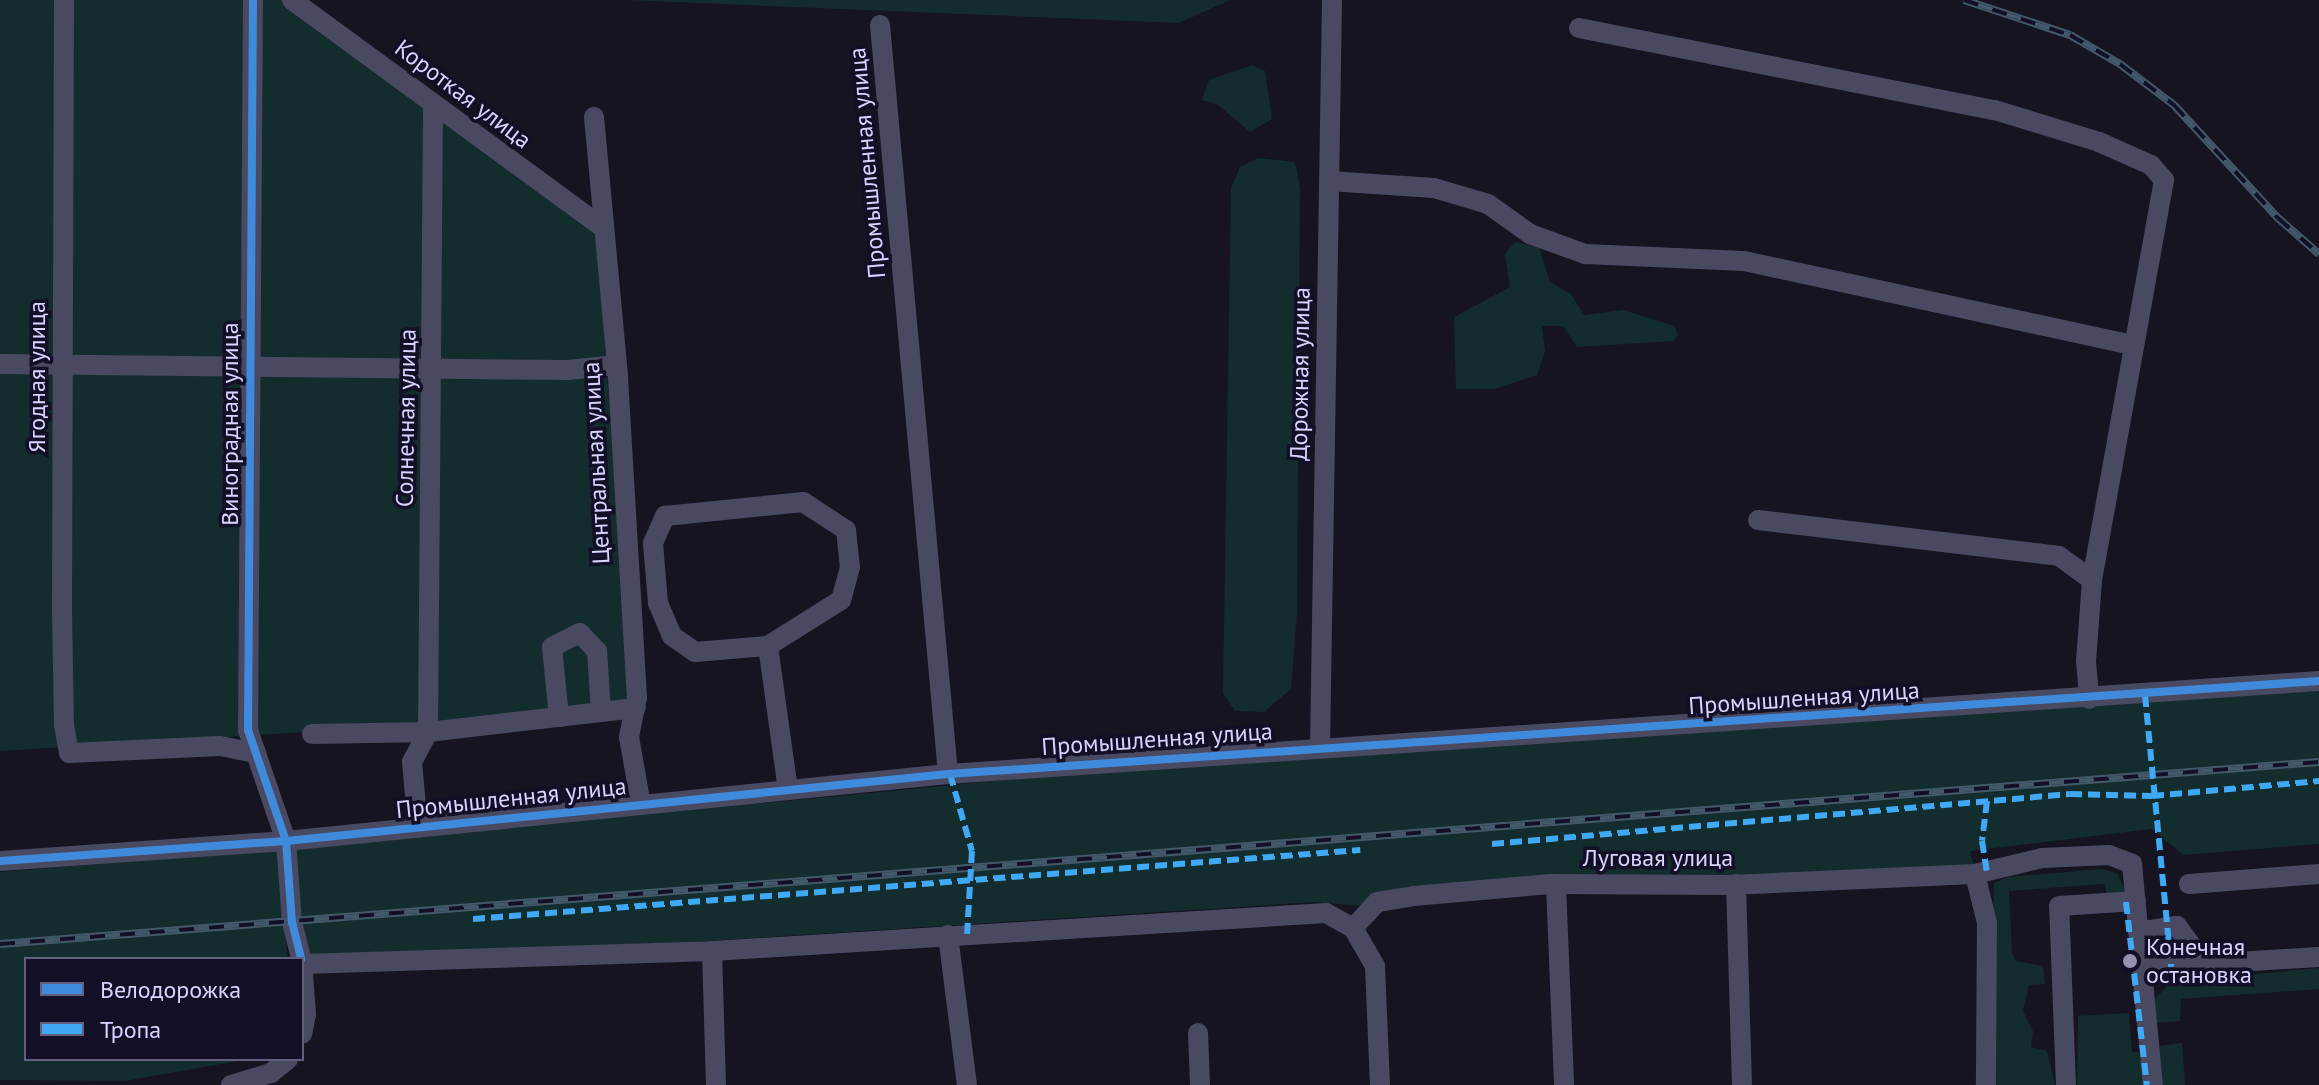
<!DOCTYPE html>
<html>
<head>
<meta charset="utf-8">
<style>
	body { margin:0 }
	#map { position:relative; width:2319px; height:1085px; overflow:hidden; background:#161421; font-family:"PT Sans",sans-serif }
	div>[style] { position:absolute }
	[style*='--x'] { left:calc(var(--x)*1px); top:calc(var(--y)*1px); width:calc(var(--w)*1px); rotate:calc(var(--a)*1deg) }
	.green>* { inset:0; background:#132c2d }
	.minor>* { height:20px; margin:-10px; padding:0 10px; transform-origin:10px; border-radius:10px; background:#4a4962 }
	.rail>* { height:8px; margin-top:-4px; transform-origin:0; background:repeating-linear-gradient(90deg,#130f26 0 15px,#43596b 0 30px); box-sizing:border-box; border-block:2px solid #43596b }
	.quiet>* { height:6px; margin-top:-3px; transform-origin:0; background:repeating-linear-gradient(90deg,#3fa9f5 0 12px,transparent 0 18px) }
	.cycleway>* { height:8px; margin:-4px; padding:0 4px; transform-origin:4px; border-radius:4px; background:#408adc }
	.dots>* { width:22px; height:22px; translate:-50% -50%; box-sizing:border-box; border:4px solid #130f26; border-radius:50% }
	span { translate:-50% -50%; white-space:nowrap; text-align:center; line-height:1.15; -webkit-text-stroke:7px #130f26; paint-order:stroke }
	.street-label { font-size:24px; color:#d9d4ff }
	.poi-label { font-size:24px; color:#d9d4ff }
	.left { translate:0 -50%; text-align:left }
	.legend { position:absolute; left:24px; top:957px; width:280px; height:104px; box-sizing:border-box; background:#130f26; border:2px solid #625e7d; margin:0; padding:10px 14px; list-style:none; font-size:24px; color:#d9d4ff }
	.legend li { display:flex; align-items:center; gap:16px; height:40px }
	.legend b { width:40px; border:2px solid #625e7d }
</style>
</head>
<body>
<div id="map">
	<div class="green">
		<div style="clip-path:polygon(0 0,290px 0,597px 229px,631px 712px,0 751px)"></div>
		<div style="clip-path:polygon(627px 0,1230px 0,1179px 23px)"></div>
		<div style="clip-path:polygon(1252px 65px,1265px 71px,1272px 119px,1250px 132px,1217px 104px,1202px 100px,1209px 80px)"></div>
		<div style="clip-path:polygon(1258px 158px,1295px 162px,1300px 188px,1297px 612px,1291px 689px,1264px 712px,1235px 711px,1223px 693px,1231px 188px,1240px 167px)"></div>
		<div style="clip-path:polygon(1515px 242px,1539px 247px,1550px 282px,1571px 294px,1584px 315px,1623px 310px,1675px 326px,1678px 335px,1673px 341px,1577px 347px,1563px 326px,1542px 326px,1545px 351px,1537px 375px,1495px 389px,1456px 389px,1454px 317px,1510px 287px,1505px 254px)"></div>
		<div style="clip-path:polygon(2319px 691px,2319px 844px,2183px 855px,2152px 829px,1970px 851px,1974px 867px,1739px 876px,1365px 906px,1314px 902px,691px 942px,308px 955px,297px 917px,295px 848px,1171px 764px)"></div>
		<div style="clip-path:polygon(278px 849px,288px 959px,26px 959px,26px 1059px,249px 1059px,125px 1081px,0 1080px,0 872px)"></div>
		<div style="clip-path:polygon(2102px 869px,2117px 873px,2126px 891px,2108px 899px,2104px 884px,2009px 891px,2012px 953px,2016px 961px,2043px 966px,2045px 984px,2029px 985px,2023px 1011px,2033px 1031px,2031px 1047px,2047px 1051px,2055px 1085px,1987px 1085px,1994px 883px,2008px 877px)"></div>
		<div style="clip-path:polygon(2319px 968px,2319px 989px,2181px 999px,2180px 1021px,2156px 1023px,2155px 999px,2171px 982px)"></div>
		<div style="clip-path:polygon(2129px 1013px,2132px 1052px,2139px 1052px,2145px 1085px,2077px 1085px,2078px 1016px)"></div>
		<div style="clip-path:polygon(2182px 1043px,2185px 1085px,2162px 1085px,2159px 1046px)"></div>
	</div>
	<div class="minor">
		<div style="--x:64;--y:0;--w:611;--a:90.19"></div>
		<div style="--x:62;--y:611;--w:114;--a:89"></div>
		<div style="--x:64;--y:725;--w:28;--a:80"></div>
		<div style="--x:69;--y:753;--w:151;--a:-2.7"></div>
		<div style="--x:220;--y:746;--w:37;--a:11"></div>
		<div style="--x:253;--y:0;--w:730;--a:90.39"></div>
		<div style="--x:248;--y:730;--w:117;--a:71.1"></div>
		<div style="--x:286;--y:841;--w:81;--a:85.8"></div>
		<div style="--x:292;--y:922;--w:38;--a:76"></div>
		<div style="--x:292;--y:0;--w:386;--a:36.2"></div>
		<div style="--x:880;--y:25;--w:752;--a:84.81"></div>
		<div style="--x:1579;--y:28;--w:424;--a:11.2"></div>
		<div style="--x:1995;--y:110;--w:109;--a:17.1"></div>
		<div style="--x:2099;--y:142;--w:57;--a:23.9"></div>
		<div style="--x:2151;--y:165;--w:20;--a:49"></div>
		<div style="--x:2164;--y:180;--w:406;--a:100.2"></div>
		<div style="--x:2092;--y:580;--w:81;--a:94.2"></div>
		<div style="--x:2086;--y:661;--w:38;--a:85"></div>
		<div style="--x:594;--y:117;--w:262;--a:84.7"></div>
		<div style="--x:618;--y:378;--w:320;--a:86.6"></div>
		<div style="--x:637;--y:697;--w:41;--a:101.3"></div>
		<div style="--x:629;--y:737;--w:69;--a:80"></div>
		<div style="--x:1329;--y:181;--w:105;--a:3.8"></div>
		<div style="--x:1434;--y:188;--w:56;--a:16.5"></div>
		<div style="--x:1488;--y:204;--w:52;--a:35.5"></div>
		<div style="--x:1530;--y:234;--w:59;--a:20"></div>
		<div style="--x:1585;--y:254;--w:159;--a:2.5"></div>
		<div style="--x:1744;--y:261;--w:398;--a:12.2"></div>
		<div style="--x:0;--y:364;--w:568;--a:0.61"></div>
		<div style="--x:568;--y:370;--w:49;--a:-5.8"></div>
		<div style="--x:1758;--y:520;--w:303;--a:6.8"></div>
		<div style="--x:2059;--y:556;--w:41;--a:36"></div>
		<div style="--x:768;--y:646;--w:73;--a:175.3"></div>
		<div style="--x:695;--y:652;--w:28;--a:-145"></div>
		<div style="--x:672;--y:636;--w:36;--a:-113"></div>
		<div style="--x:658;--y:603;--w:60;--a:-94.8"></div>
		<div style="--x:653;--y:543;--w:30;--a:-66"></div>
		<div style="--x:665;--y:516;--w:139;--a:-5.8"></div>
		<div style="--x:803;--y:502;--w:51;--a:33.1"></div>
		<div style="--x:846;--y:530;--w:37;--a:84"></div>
		<div style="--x:850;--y:567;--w:34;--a:105"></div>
		<div style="--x:841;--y:600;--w:86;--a:147.8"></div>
		<div style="--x:768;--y:646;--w:145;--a:82.1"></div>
		<div style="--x:559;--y:717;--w:70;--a:-95.7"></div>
		<div style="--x:552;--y:647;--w:31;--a:-27"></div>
		<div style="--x:580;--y:633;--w:25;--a:47"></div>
		<div style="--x:597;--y:651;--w:61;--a:86.2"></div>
		<div style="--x:312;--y:734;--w:116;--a:-1"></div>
		<div style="--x:428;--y:732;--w:209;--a:-6.6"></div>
		<div style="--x:1320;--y:748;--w:748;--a:-89.08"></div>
		<div style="--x:418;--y:828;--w:66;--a:-95.2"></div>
		<div style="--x:412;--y:762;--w:34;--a:-62"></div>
		<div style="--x:428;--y:732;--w:628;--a:-89.54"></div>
		<div style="--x:0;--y:861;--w:287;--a:-4"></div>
		<div style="--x:286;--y:841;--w:665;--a:-5.78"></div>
		<div style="--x:948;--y:774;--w:1374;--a:-3.88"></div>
		<div style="--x:1975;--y:874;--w:50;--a:76.2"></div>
		<div style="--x:1987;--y:923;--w:162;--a:90.4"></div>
		<div style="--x:1556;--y:884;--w:201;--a:87.7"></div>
		<div style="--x:1736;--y:884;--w:201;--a:88.3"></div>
		<div style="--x:2189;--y:884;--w:130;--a:-4.4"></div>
		<div style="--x:1353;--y:928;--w:35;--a:-47"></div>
		<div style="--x:1377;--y:902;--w:36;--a:-9"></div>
		<div style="--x:1413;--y:896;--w:138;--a:-5"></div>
		<div style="--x:1550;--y:884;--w:180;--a:0.3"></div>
		<div style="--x:1730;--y:885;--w:245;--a:-2.6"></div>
		<div style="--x:1975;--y:874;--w:69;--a:-13.4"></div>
		<div style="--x:2042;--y:858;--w:67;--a:-2.6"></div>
		<div style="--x:2109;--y:855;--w:25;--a:21"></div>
		<div style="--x:2132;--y:864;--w:222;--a:84.6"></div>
		<div style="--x:2138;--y:932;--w:39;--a:-9"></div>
		<div style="--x:2177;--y:926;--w:29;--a:54"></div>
		<div style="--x:2194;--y:949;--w:17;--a:87"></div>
		<div style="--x:948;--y:935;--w:151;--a:82.8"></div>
		<div style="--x:712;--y:951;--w:134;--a:88.3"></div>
		<div style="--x:302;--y:962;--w:52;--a:85.6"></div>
		<div style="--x:306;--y:1014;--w:20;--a:101"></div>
		<div style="--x:302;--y:964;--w:410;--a:-1.8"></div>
		<div style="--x:712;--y:951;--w:615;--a:-3.54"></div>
		<div style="--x:1326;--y:913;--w:31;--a:29"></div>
		<div style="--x:1353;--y:928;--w:44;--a:59.9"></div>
		<div style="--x:1375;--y:966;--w:119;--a:87.6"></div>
		<div style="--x:2142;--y:968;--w:177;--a:-3.6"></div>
		<div style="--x:1198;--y:1033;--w:52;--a:87.8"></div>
		<div style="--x:231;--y:1085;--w:42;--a:-16.7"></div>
		<div style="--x:271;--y:1073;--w:22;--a:-39"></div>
		<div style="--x:2066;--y:1085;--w:179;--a:-92.2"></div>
		<div style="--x:2059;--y:906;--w:77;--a:-3.7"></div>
	</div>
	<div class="rail">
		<div style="--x:1964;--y:0;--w:112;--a:18.3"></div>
		<div style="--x:2070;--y:35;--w:58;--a:30.1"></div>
		<div style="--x:2120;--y:64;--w:68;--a:37.2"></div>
		<div style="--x:2174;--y:105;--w:154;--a:47.4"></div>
		<div style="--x:2278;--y:218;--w:55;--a:41.3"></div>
		<div style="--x:0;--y:944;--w:2326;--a:-4.49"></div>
	</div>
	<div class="quiet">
		<div style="--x:2145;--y:695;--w:273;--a:84.5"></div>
		<div style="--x:950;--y:774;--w:80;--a:74.1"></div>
		<div style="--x:972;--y:851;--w:83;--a:93.4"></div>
		<div style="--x:1987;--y:801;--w:40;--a:97.1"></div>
		<div style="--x:1982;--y:841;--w:30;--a:81"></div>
		<div style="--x:1492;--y:844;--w:580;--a:-4.94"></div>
		<div style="--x:2070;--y:794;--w:82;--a:1.4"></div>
		<div style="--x:2152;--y:796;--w:168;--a:-5.1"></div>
		<div style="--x:2126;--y:902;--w:184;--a:83.5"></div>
		<div style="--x:473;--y:919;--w:890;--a:-4.45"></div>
	</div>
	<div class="cycleway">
		<div style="--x:253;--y:0;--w:730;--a:90.39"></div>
		<div style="--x:248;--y:730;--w:117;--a:71.1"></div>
		<div style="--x:286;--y:841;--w:81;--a:85.8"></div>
		<div style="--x:292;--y:922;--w:38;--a:76"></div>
		<div style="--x:0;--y:861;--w:287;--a:-4"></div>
		<div style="--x:286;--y:841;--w:665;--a:-5.78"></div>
		<div style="--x:948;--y:774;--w:1374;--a:-3.88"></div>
	</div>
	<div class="dots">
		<div style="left:2130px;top:961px;background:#9591b1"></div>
	</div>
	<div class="street-label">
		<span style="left:463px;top:94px;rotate:37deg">Короткая улица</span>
		<span style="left:867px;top:163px;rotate:-95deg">Промышленная улица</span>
		<span style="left:1300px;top:374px;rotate:-89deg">Дорожная улица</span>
		<span style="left:37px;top:377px;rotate:-90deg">Ягодная улица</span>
		<span style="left:406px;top:418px;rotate:-89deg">Солнечная улица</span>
		<span style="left:230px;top:424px;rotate:-90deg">Виноградная улица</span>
		<span style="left:596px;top:463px;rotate:-93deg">Центральная улица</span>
		<span style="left:1804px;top:698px;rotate:-4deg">Промышленная улица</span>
		<span style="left:1157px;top:739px;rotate:-4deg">Промышленная улица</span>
		<span style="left:511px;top:798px;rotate:-6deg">Промышленная улица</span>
		<span style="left:1658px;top:858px">Луговая улица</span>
	</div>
	<div class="poi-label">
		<span class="left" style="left:2146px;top:961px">Конечная<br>остановка</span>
	</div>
	<ul class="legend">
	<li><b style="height:10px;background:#408adc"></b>Велодорожка</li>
	<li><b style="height:10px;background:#3fa9f5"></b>Тропа</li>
	</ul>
</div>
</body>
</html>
